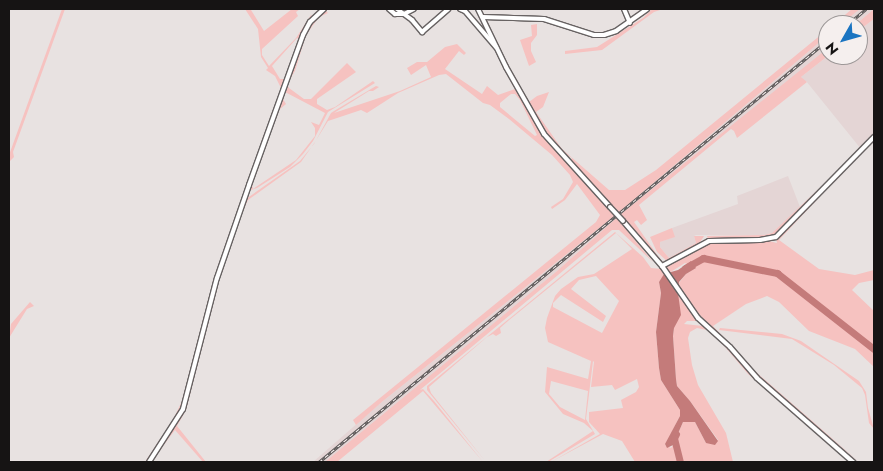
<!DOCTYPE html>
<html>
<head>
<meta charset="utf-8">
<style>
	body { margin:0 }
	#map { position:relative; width:883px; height:471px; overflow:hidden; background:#e8e2e1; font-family:Jost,sans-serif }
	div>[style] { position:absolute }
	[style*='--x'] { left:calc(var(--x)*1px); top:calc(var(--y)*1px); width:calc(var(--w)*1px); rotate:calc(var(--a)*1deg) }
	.built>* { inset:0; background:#e4d5d5 }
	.green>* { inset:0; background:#f6c2c0 }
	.water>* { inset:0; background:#c47b7a }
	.river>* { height:7px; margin:-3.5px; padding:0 3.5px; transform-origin:3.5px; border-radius:3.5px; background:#c47b7a }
	.roads { filter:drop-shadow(1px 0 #676262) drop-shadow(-1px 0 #676262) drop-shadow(0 1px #676262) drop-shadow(0 -1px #676262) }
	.minor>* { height:4px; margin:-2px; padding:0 2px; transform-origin:2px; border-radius:2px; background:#fff }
	.rail>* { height:3px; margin-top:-1.5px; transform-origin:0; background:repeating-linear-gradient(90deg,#f5efee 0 4px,#565353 0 8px); box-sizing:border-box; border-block:1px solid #565353 }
	.bridges { filter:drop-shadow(1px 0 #676262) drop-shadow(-1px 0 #676262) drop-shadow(0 1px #676262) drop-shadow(0 -1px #676262) }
	.minor-bridge>* { height:4px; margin:-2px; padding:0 2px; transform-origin:2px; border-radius:2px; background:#fff }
	span { translate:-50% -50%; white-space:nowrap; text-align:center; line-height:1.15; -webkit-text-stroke:5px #f5efee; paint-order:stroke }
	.frame { position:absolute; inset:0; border:10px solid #161414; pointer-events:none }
	.north { position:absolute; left:818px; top:15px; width:50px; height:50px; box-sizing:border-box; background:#f5efee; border:1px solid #9c9797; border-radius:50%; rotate:232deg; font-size:14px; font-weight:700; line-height:20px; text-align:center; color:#161414 }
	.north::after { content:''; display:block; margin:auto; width:18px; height:22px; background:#1a74c1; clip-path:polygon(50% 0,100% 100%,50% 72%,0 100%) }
</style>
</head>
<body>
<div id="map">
	<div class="built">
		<div style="clip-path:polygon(860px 9px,874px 9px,855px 25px,840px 25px)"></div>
		<div style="clip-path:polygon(874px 19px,874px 134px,861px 149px,806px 81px,804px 82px,801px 77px,829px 55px,858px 55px,858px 31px)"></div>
		<div style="clip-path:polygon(828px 35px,828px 48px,819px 56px,621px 214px,557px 271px,340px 451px,325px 462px,313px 462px,383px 401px,618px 213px)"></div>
		<div style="clip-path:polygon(788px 176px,800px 207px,772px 233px,764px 235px,696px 235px,694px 236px,696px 243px,669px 258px,660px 247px,660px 242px,674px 237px,672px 228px,738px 204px,737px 196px)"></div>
	</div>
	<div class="green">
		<div style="clip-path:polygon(62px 9px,65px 9px,13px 152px,14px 157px,9px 162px,9px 155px)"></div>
		<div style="clip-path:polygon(245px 9px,251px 10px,264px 31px,292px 9px,300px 9px,296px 12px,298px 16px,262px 49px,262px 55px,269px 66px,296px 38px,311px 15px,313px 17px,300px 40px,297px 38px,272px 66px,280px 79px,286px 79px,216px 278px,187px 391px,181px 411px,147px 462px,145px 462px,173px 420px,182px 401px,209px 297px,281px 88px,275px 76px,266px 70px,268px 68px,261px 57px,258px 29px)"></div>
		<div style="clip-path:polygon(652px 9px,663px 9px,654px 12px,602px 50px,565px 54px,565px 51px,597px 47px,643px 18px)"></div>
		<div style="clip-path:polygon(852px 9px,860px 9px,840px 25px,833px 25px)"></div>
		<div style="clip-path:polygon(874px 9px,874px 19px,858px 31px,858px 25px,855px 25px)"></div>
		<div style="clip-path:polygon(325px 10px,328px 13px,319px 17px,306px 35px,295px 71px,287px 84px,289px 88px,304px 99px,311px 99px,347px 63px,356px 72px,317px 99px,317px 104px,327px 110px,335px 107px,373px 81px,375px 83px,328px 112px,313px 141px,303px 154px,290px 167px,257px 188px,251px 190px,250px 187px,281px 100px,283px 99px,286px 104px,279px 110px,266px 145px,252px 184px,253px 189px,296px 160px,315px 136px,315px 128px,311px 122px,319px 125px,325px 113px,285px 92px,306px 33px,314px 19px)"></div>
		<div style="clip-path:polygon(537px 24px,537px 35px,531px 43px,531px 51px,536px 62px,529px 66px,520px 40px,532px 36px,531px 25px)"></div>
		<div style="clip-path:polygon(evenodd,828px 29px,828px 35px,618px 213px,383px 401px,356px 425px,353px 420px,596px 222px,600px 215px,577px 184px,565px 200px,552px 209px,551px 207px,563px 199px,573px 182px,570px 175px,552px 155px,509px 119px,490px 105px,483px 103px,446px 74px,439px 75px,398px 93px,367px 113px,361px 110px,328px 121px,315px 142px,301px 162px,248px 200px,241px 215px,221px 273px,186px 410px,177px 426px,206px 462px,203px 462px,175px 430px,151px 462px,186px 405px,215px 289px,246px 199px,300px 161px,314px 144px,331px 113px,334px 111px,376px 86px,379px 87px,373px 91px,369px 91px,334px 113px,400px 91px,431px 77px,426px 65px,411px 75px,407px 68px,417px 62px,427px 62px,445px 47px,457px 44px,466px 53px,464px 55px,459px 51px,445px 69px,482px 94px,487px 86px,498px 95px,515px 89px,545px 139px,609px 210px,613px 207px,570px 161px,572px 158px,562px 152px,548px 136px,529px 102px,537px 96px,549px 92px,543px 107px,536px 112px,562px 149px,609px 190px,625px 190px,656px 170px,828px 29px,511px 94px,515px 94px,520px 100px,537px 135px,535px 136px,500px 107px,500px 103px,511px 94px)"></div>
		<div style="clip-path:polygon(828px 48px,829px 55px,801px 77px,807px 82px,737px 138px,734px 131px,731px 129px,639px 205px,647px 220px,641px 225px,637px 220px,634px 222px,663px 263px,623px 218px,620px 222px,653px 262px,619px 230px,612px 230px,420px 390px,423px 389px,434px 401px,483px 462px,423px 391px,337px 462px,325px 462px,557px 271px,621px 214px)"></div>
		<div style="clip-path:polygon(evenodd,874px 139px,779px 240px,819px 269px,855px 275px,874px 270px,874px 280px,859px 283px,852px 290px,874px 311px,874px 367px,855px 349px,809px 331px,779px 302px,767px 296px,746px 304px,713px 326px,757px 373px,859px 462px,772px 389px,693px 308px,690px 310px,698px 321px,687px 321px,684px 324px,703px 326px,710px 331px,727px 345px,755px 378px,851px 462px,748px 374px,720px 341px,707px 330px,697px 328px,690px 332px,688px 338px,692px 365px,698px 385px,726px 433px,733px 462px,635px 462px,622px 441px,603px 434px,551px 462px,600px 434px,589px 422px,589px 412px,623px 408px,621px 400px,636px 392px,639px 387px,637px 379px,615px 390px,612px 385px,591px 387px,594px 362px,593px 361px,586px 419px,595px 434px,548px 462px,546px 462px,593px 431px,584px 423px,563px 414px,545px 392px,547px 367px,588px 379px,591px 361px,548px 342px,545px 328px,547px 318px,555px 296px,561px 289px,578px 277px,594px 274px,632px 249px,616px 233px,508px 321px,500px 328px,501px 333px,496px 336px,493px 334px,487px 337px,429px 387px,431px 393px,486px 462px,427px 390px,427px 386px,615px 232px,643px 257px,651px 268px,662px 269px,665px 274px,659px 282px,661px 293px,656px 332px,659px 368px,661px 380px,680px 410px,680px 416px,665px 445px,671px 448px,673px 445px,683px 422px,695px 422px,706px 443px,718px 440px,690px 401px,677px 386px,676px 379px,673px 336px,679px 283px,686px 274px,695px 268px,685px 263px,669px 273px,665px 268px,700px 247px,714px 242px,769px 241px,777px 243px,776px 239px,874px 139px,596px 276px,619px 301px,602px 333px,553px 307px,553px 303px,561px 295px,603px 322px,606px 316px,571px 289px,579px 280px,596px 276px,874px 139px,551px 381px,588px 391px,585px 420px,560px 407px,549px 394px,551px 381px)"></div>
		<div style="clip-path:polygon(861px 149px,778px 233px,766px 238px,708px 239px,707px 236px,764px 235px,772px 233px)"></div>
		<div style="clip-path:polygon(672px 228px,675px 237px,660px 242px,660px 247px,669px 258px,696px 243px,694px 236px,704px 236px,699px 244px,668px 262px,657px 252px,650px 237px)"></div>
		<div style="clip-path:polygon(30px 302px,34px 306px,27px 309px,9px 338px,11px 324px)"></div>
		<div style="clip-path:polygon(720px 328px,782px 334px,801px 341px,859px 381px,866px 392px,868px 408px,874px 429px,869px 423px,865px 395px,862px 388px,834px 365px,792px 339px,719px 330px)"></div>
	</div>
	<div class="water">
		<div style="clip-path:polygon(691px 261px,696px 268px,686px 274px,679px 282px,678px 293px,681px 315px,674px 328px,673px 336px,676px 379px,677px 386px,690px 401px,718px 441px,715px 445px,706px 443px,695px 422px,683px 422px,673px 445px,667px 448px,665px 444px,680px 416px,680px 410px,661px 380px,659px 368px,656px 332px,661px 293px,659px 282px,664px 274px,678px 270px)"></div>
	</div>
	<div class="river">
		<div style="--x:685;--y:268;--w:21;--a:-29"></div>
		<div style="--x:703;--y:258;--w:76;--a:11.5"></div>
		<div style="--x:777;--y:273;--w:123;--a:38.1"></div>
		<div style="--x:676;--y:434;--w:4;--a:117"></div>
		<div style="--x:674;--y:438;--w:25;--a:76"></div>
	</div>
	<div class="roads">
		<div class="minor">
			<div style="--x:389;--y:9;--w:8;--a:40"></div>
			<div style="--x:395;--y:14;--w:9;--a:0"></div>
			<div style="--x:404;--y:14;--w:11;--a:-27"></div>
			<div style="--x:397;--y:9;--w:19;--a:36"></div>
			<div style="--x:412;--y:20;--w:16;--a:50"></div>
			<div style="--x:422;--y:32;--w:35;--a:-41"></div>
			<div style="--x:460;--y:9;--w:5;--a:22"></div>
			<div style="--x:465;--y:11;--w:48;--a:49.3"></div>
			<div style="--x:478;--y:9;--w:64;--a:64.2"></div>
			<div style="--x:506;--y:67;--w:77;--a:60.4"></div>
			<div style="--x:544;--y:134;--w:98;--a:47.9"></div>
			<div style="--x:624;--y:9;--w:15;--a:67"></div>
			<div style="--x:483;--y:17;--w:61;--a:1.9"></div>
			<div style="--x:544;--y:19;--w:52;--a:17.7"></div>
			<div style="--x:594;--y:35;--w:10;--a:0"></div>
			<div style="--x:604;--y:35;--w:13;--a:-18"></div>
			<div style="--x:616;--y:31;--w:38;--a:-35"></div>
			<div style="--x:623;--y:221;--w:60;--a:49.1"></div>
			<div style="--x:662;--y:266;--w:63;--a:55.3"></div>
			<div style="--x:698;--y:318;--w:43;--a:42.2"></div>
			<div style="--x:730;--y:347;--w:41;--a:48.9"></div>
			<div style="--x:757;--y:378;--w:128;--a:41.2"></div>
			<div style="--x:662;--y:266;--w:53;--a:-28"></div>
			<div style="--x:709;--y:241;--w:51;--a:-1.1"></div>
			<div style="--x:760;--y:240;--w:16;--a:-11"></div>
			<div style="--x:776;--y:237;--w:140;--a:-45.6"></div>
			<div style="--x:149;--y:462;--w:63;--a:-57.3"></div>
			<div style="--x:183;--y:409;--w:135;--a:-75.5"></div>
			<div style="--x:217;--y:278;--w:98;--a:-71"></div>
			<div style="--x:249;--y:185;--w:159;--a:-70.2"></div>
			<div style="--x:303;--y:35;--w:15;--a:-62"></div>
			<div style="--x:310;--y:22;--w:19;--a:-43"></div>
		</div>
	</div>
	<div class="rail">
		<div style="--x:847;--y:25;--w:25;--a:-40"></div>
		<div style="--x:319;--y:462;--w:661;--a:-39.66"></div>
	</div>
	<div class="bridges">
		<div class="minor-bridge">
			<div style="--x:610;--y:207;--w:19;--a:47"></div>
		</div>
	</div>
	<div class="frame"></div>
	<div class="north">N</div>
</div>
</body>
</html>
